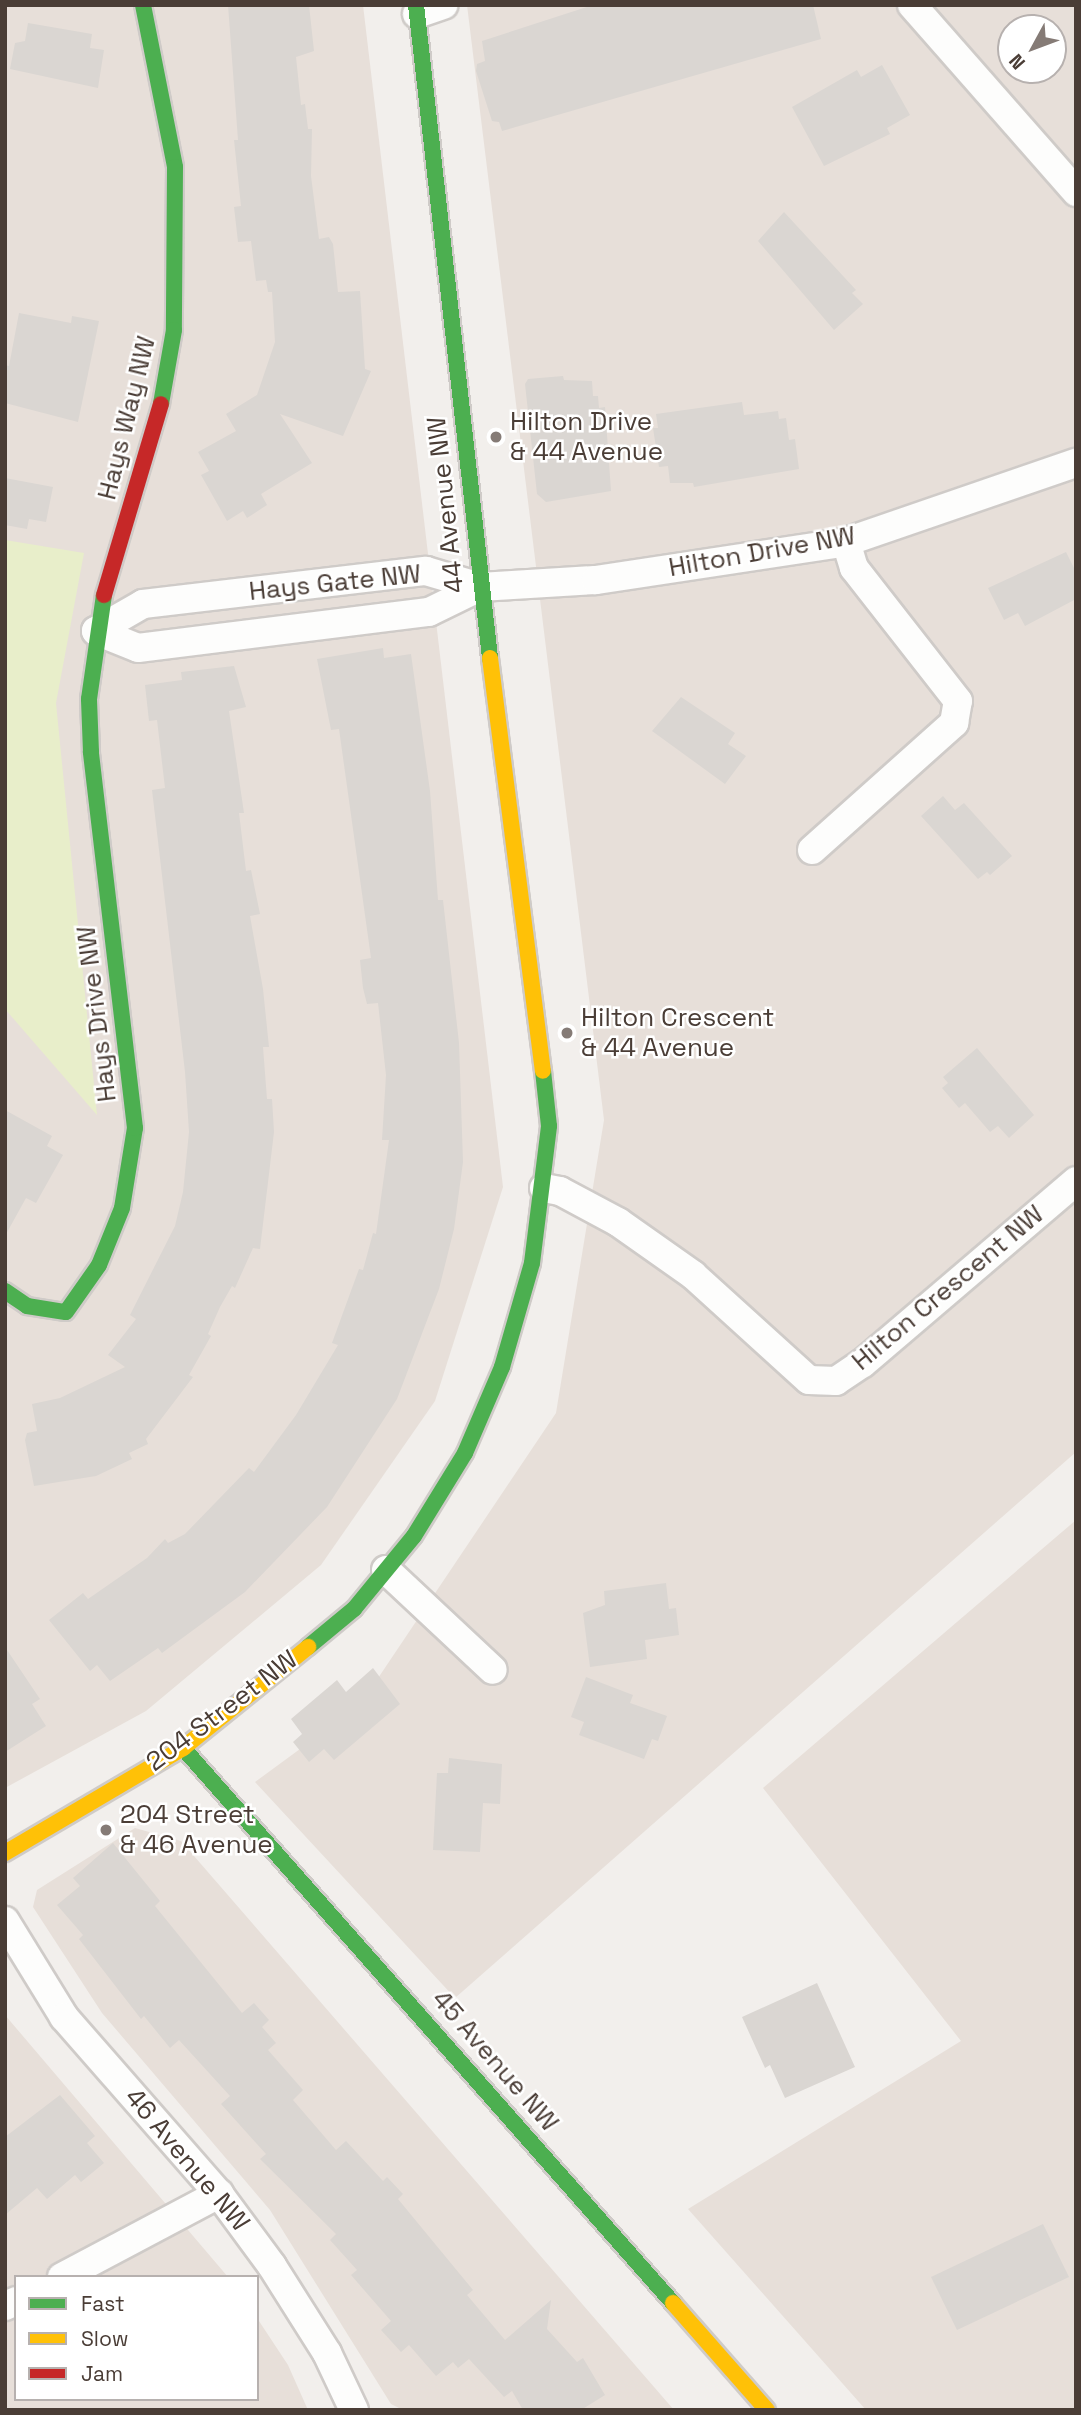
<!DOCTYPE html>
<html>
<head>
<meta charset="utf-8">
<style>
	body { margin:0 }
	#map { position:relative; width:1081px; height:2415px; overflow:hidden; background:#f2efec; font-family:"Space Grotesk",sans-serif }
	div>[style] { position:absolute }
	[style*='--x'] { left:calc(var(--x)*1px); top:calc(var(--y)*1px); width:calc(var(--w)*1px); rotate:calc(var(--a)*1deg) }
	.residential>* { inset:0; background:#e7dfd9 }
	.green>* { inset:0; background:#e8eeca }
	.building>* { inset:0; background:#dad6d2 }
	.roads { filter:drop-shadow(2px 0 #cfcbc8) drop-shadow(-2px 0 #cfcbc8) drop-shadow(0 2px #cfcbc8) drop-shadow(0 -2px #cfcbc8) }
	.street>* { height:28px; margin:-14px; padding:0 14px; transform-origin:14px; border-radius:14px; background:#fdfdfc }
	.fast>* { height:16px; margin:-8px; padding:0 8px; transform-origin:8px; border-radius:8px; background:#4caf50 }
	.slow>* { height:16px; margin:-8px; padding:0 8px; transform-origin:8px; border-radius:8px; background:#ffc107 }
	.jam>* { height:16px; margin:-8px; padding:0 8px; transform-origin:8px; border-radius:8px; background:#c62828 }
	.dots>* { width:19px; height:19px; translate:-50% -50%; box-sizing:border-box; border:4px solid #fff; border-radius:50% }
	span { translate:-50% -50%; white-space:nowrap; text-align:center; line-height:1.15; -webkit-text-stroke:5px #fff; paint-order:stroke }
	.street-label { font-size:26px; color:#4a3d36 }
	.poi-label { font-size:26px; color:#4a3d36 }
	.left { translate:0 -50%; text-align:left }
	.frame { position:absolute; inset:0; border:7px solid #4a3d36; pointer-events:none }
	.legend { position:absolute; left:14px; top:2275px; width:245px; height:126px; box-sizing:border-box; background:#fff; border:2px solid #b7b1af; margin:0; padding:9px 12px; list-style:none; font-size:21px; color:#4a3d36 }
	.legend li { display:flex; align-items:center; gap:14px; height:35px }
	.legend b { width:35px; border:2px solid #b7b1af }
	.north { position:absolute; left:997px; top:14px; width:70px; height:70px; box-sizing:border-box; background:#fff; border:2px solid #b7b1af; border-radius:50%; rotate:229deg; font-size:19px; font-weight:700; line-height:28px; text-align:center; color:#4a3d36 }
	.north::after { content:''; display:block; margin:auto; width:24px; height:32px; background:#857b76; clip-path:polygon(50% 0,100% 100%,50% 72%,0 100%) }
</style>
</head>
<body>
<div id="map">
	<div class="residential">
		<div style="clip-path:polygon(5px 5px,363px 5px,503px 1187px,435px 1401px,321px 1565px,146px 1711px,5px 1788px)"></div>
		<div style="clip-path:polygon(evenodd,467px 5px,1076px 5px,1076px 1452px,455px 1998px,255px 1782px,360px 1705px,556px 1413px,604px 1120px,467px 5px,1011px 28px,1053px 28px,1053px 70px,1011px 70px,1011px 28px)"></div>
		<div style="clip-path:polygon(1076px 1520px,1076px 2410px,866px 2410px,688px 2209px,961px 2041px,763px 1788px)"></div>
		<div style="clip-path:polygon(135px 1828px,181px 1841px,674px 2410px,403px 2410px,391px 2404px,270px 2210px,102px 2013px,33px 1907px,37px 1890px)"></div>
		<div style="clip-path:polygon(5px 2015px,228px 2277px,16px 2277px,16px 2399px,257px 2399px,257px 2318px,288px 2365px,308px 2410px,5px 2410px)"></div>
	</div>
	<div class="green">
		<div style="clip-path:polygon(5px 540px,84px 553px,56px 703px,97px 1115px,5px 1009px)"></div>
	</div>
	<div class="building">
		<div style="clip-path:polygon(228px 5px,309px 5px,314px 51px,296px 57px,301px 105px,305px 104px,308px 129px,312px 129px,311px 176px,319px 239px,329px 237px,333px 244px,338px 292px,360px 291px,365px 369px,371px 371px,343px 436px,280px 414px,312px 463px,261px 494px,267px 505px,247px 518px,243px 511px,227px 521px,201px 475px,209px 471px,198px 452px,236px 431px,226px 414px,257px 395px,275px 342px,272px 292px,268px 292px,266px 280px,256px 281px,251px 241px,238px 242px,234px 207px,241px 206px,234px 140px,238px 140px)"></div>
		<div style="clip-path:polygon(593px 5px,813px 5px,821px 39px,502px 131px,499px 122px,492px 121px,476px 71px,477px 64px,485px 61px,482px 41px)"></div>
		<div style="clip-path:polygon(28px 23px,92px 34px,90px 48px,104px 50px,98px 88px,10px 69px,15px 43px,25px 41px)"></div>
		<div style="clip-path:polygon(882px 65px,910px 115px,887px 128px,890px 134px,824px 166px,792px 107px,857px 70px,861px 77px)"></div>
		<div style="clip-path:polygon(784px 212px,856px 290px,852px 293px,863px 304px,834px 330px,758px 241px)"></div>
		<div style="clip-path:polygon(19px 313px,71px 323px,72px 316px,99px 321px,78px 422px,5px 403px,5px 365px,9px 366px)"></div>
		<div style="clip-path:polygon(563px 376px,564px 380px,592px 381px,593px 396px,598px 396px,599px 408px,605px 407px,611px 491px,546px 502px,537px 494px,525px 384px,528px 379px)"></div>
		<div style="clip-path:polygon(742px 402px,744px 415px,778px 411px,779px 419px,786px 418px,789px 440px,795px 439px,799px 469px,694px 487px,693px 483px,670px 483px,668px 466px,659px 467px,653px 428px,658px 428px,656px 414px)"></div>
		<div style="clip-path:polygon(5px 478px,53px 487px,46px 522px,29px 519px,27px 529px,5px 525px)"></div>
		<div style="clip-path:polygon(1066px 552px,1076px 572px,1076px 599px,1025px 626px,1018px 613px,1004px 620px,988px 588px)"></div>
		<div style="clip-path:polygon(383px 648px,384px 658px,411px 654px,430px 791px,438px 900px,443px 900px,459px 1043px,463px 1162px,454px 1229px,439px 1289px,397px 1399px,327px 1507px,245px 1592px,162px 1653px,158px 1648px,110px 1681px,97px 1665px,90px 1671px,49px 1620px,83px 1593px,88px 1599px,147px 1558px,165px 1539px,168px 1543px,185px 1534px,249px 1468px,254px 1472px,296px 1415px,338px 1345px,332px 1343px,359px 1269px,363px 1270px,373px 1233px,376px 1234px,389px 1140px,382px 1140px,386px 1075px,378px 1003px,367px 1004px,363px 988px,360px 960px,371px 958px,339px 729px,331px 730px,317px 659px)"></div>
		<div style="clip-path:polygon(234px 666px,246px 707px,229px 711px,244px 813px,239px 813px,246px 871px,251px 870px,260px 914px,250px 916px,263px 989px,269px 1047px,263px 1047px,267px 1099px,272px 1099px,274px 1132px,260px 1249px,253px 1248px,235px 1288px,232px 1286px,220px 1307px,208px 1334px,211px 1336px,189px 1375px,193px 1377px,146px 1439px,148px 1444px,129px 1453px,132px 1459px,96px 1476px,34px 1486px,25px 1440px,27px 1433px,37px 1431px,32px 1404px,60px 1398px,125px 1367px,108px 1355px,136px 1319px,130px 1315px,175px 1226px,183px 1192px,189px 1132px,185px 1072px,152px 790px,165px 788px,157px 720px,149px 721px,145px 685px,182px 680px,181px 672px)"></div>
		<div style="clip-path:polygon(681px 697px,735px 733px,728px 744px,746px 756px,725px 784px,652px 731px)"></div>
		<div style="clip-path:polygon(943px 796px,955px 810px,964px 803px,1012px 856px,990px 875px,987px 872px,978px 879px,921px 816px)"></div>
		<div style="clip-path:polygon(977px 1048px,1034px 1115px,1009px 1138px,998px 1126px,990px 1132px,965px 1103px,959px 1108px,942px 1088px,948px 1083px,943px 1077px)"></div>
		<div style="clip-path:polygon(5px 1110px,52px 1136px,47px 1146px,63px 1155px,36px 1203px,26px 1198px,5px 1236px)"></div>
		<div style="clip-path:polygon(666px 1583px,669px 1609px,676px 1608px,679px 1635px,645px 1640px,647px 1659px,590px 1667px,583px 1613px,605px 1605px,604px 1591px)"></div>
		<div style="clip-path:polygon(5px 1647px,40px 1699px,32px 1704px,46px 1726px,5px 1752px)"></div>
		<div style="clip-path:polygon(373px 1668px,400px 1704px,334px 1760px,324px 1749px,309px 1762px,293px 1742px,302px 1734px,291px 1719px,337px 1680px,346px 1692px)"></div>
		<div style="clip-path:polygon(586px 1677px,633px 1695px,630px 1703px,667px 1716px,658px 1741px,652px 1739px,644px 1759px,579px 1735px,584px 1722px,571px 1717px)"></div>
		<div style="clip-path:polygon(449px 1758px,502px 1764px,500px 1804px,483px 1803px,480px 1852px,433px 1850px,437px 1773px,448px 1773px)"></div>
		<div style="clip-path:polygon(113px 1843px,160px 1901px,155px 1906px,242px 2013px,254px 2003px,269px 2020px,262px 2027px,276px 2043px,268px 2050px,303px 2090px,293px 2100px,336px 2150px,346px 2141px,383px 2181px,387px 2177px,403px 2194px,398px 2199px,473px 2290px,467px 2295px,505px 2340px,551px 2300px,547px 2329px,577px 2362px,583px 2358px,605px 2395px,581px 2410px,523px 2410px,512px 2391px,504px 2397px,469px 2359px,458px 2368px,453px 2362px,436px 2376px,409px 2345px,401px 2352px,381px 2330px,391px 2321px,351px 2275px,357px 2270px,330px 2240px,336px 2234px,260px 2159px,266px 2154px,221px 2104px,230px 2096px,179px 2040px,170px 2048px,144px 2016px,141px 2019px,79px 1939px,83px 1935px,57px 1905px,80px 1886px,73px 1878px)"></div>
		<div style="clip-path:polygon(817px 1983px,855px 2067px,785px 2098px,770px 2065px,765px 2068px,742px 2017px)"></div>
		<div style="clip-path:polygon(60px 2095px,95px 2136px,87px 2143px,104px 2163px,81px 2182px,75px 2175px,47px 2199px,37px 2188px,5px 2215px,5px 2137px)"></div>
		<div style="clip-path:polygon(1043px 2224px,1069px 2277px,957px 2330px,931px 2277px)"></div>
	</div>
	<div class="roads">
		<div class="street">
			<div style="--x:912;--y:5;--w:249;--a:48.7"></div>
			<div style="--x:417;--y:14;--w:28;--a:-19"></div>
			<div style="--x:96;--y:631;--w:54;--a:-29.9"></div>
			<div style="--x:143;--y:604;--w:285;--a:-6.7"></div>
			<div style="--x:426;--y:571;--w:56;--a:16.5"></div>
			<div style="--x:480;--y:587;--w:116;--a:-3.5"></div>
			<div style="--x:596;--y:580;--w:253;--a:-8.6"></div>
			<div style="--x:846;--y:542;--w:243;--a:-19"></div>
			<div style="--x:96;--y:631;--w:45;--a:22"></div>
			<div style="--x:138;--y:648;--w:293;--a:-7.1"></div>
			<div style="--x:429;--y:612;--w:57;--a:-26.1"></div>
			<div style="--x:812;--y:850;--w:191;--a:-41.8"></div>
			<div style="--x:954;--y:723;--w:22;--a:-80"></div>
			<div style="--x:958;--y:701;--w:169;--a:-128"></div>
			<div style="--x:854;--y:568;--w:27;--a:-107"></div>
			<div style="--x:544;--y:1188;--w:16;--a:11"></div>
			<div style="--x:560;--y:1191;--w:66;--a:28.1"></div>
			<div style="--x:618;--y:1222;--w:92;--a:35.2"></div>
			<div style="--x:693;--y:1275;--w:156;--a:42.2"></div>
			<div style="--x:809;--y:1380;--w:27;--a:2"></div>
			<div style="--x:836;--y:1381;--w:32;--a:-34"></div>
			<div style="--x:863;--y:1363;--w:280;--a:-40.5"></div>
			<div style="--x:386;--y:1570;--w:146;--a:43.1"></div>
			<div style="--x:5;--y:1921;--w:113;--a:58.4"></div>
			<div style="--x:64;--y:2017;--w:235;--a:48.8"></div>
			<div style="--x:219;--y:2194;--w:89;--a:53.6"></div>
			<div style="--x:272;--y:2266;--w:103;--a:57.7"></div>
			<div style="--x:327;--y:2353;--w:63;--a:64.7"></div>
			<div style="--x:62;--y:2277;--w:178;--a:-27.9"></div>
			<div style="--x:5;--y:2306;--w:12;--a:-24"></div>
		</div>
		<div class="fast">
			<div style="--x:143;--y:5;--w:165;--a:78.8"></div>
			<div style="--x:175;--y:167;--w:163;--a:90.4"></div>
			<div style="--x:174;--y:330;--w:75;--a:100"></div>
			<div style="--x:416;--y:5;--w:657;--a:83.53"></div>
			<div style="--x:5;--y:1291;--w:27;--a:34"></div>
			<div style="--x:27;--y:1306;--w:39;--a:9"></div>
			<div style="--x:66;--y:1312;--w:57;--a:-54.9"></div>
			<div style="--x:99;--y:1265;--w:61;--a:-68"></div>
			<div style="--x:122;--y:1208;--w:81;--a:-80.8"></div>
			<div style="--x:135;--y:1128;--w:379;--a:-96.7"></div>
			<div style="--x:91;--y:752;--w:53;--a:-92.2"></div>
			<div style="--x:89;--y:699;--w:105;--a:-81.8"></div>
			<div style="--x:308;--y:1647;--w:60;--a:-39.6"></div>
			<div style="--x:354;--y:1609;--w:94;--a:-50.6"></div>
			<div style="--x:414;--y:1536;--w:97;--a:-58.4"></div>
			<div style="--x:465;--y:1453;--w:94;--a:-66.7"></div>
			<div style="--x:502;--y:1367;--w:108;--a:-73.9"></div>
			<div style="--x:532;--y:1263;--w:138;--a:-82.9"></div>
			<div style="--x:549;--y:1126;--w:55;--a:-96.2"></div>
			<div style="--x:183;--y:1748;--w:740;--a:48.56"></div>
		</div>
		<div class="slow">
			<div style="--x:490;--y:658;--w:416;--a:82.7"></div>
			<div style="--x:5;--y:1853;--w:207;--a:-30.5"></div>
			<div style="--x:183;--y:1748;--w:161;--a:-38.9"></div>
			<div style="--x:673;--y:2303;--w:142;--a:48.7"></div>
		</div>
		<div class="jam">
			<div style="--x:104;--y:595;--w:199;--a:-73.4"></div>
		</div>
	</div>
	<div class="dots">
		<div style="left:496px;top:437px;background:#857b76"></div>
		<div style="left:567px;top:1033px;background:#857b76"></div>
		<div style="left:106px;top:1830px;background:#857b76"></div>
	</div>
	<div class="street-label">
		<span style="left:127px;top:418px;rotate:-76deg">Hays Way NW</span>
		<span style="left:446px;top:505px;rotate:-96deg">44 Avenue NW</span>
		<span style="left:762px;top:552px;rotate:-10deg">Hilton Drive NW</span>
		<span style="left:335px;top:583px;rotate:-6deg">Hays Gate NW</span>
		<span style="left:97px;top:1014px;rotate:-97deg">Hays Drive NW</span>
		<span style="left:948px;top:1288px;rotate:-40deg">Hilton Crescent NW</span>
		<span style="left:222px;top:1711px;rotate:-37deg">204 Street NW</span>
		<span style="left:495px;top:2061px;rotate:49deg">45 Avenue NW</span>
		<span style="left:187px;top:2160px;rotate:50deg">46 Avenue NW</span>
	</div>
	<div class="poi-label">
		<span class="left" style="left:510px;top:437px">Hilton Drive<br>&amp; 44 Avenue</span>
		<span class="left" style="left:581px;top:1033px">Hilton Crescent<br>&amp; 44 Avenue</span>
		<span class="left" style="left:120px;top:1830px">204 Street<br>&amp; 46 Avenue</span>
	</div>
	<div class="frame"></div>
	<ul class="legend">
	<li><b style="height:9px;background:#4caf50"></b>Fast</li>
	<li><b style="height:9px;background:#ffc107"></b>Slow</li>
	<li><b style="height:9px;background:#c62828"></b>Jam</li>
	</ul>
	<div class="north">N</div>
</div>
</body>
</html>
